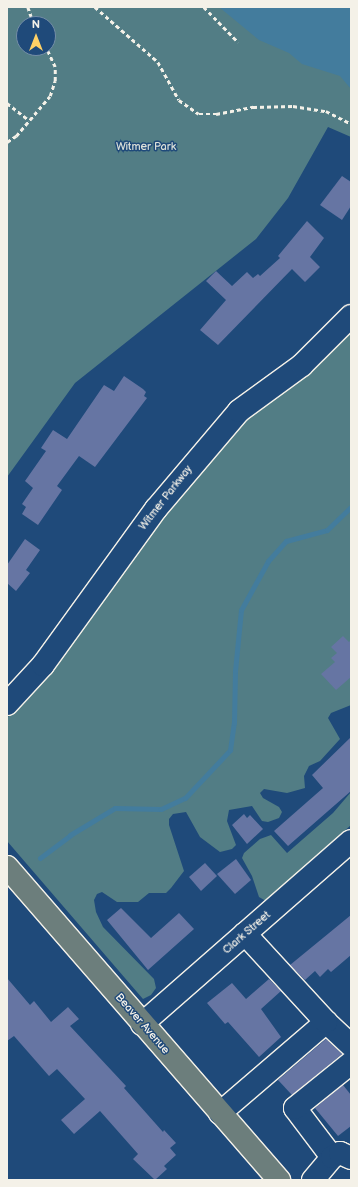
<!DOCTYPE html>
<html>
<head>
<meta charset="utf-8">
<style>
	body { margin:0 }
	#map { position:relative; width:358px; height:1187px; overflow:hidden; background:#1f4a7a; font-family:"Balsamiq Sans",sans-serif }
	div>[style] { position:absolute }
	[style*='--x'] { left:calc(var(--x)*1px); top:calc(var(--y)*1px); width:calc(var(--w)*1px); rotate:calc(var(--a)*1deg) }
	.green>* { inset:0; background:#527d85 }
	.water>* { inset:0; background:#437c9d }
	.stream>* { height:5px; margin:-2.5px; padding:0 2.5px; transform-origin:2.5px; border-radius:2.5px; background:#437c9d }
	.building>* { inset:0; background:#6675a3 }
	.path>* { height:2.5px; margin-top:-1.25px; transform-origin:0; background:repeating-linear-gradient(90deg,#f4f1e8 0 4px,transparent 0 7px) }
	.roads { filter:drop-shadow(1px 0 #f4f1e8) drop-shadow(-1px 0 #f4f1e8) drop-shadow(0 1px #f4f1e8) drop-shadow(0 -1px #f4f1e8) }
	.minor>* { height:22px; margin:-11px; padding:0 11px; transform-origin:11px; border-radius:11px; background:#1f4a7a }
	.major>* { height:22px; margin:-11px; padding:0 11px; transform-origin:11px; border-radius:11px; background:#6c7e7c }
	span { translate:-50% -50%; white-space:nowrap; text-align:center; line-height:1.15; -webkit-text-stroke:3px #1f4a7a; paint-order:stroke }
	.park-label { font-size:11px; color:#dce0d9 }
	.street-label { font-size:11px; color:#f4f1e8 }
	.frame { position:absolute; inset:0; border:8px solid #f4f1e8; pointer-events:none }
	.north { position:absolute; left:16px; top:16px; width:40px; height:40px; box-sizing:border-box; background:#1f4a7a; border:1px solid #748da6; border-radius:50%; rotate:0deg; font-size:11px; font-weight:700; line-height:16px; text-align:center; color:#f4f1e8 }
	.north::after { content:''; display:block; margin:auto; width:14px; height:18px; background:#ffd166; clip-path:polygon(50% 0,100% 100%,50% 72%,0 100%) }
</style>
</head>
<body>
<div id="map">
	<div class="green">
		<div style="clip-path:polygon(evenodd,7px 7px,351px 7px,351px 137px,328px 127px,288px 198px,256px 239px,75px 383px,7px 477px,7px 7px,24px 24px,48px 24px,48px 48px,24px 48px,24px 24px)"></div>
		<div style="clip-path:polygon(351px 328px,351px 705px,331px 713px,328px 718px,340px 739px,320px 761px,309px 766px,304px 776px,305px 788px,287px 793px,264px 789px,260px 793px,263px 798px,279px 807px,282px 812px,279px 818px,268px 822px,262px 821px,252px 806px,229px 810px,227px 821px,236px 845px,232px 849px,220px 852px,200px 837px,186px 812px,173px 814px,169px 819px,169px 825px,184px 871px,171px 888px,166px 893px,149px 893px,138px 902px,117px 902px,102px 892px,97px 894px,94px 900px,96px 912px,103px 927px,154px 979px,156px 988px,151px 995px,143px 999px,7px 841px,7px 718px,49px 672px,161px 514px,239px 422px)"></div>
		<div style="clip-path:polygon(351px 792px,351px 825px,266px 901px,259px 897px,252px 876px,242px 858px,244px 853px,260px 839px,271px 835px,287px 853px,333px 813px)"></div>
	</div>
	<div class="water">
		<div style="clip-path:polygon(219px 7px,351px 7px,351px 89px,340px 76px,302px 64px,289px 53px,259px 40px)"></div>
	</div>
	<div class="stream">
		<div style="--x:40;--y:858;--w:38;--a:-37"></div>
		<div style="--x:70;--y:835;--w:52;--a:-31"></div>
		<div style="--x:115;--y:808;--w:46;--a:1.2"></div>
		<div style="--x:161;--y:809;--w:26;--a:-25"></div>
		<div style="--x:185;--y:798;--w:66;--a:-46.8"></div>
		<div style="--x:230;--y:750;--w:27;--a:-82"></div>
		<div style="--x:234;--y:723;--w:52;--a:-88.9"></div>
		<div style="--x:235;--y:671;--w:61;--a:-84.4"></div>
		<div style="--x:241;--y:610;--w:56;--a:-61.1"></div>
		<div style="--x:268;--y:561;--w:27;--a:-48"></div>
		<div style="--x:286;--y:541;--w:42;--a:-15"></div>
		<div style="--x:327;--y:530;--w:33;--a:-44"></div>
	</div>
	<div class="building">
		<div style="clip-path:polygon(342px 176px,351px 182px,351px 206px,342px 220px,320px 205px)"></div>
		<div style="clip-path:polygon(307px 221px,324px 238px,310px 257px,320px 267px,305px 282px,292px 269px,218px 345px,200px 330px,226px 300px,206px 281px,216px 271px,232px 286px,247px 272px,253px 278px,258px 274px,260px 276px,280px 258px,278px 256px)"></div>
		<div style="clip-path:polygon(124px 376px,143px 389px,146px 392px,144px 396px,147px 398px,95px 467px,79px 456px,57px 486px,62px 490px,38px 525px,22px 514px,26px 507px,22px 504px,33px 488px,25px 481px,46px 451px,41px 448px,53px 430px,67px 439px,104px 385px,114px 391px)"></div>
		<div style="clip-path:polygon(25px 539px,40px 550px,26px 570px,30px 573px,16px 591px,7px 583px,7px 565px)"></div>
		<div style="clip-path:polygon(343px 636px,349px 642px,351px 640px,351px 677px,336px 690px,321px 674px,335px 662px,331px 658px,337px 653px,331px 647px)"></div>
		<div style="clip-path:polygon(351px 737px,351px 791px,288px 846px,274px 831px,323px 788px,312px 775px)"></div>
		<div style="clip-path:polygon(244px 814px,247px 818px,250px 815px,263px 829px,247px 844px,232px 825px)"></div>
		<div style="clip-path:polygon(236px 859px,251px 880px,235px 894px,217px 874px)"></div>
		<div style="clip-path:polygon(205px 863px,217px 876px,201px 891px,189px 877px)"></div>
		<div style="clip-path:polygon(121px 908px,151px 938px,179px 913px,194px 929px,148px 970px,107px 920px)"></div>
		<div style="clip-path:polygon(351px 915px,351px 955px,331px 972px,328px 969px,320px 977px,315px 971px,305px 980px,290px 965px)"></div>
		<div style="clip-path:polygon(7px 978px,30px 1005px,34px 1001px,51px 1022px,68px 1007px,79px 1019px,70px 1026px,126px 1086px,124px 1088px,163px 1132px,164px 1130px,176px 1143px,170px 1148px,176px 1155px,164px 1166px,167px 1169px,155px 1180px,133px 1159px,138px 1154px,100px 1111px,74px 1134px,61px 1120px,85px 1099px,57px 1069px,49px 1076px,14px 1036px,7px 1041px)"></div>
		<div style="clip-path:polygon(269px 979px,281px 991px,261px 1009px,281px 1037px,259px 1057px,228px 1022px,225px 1024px,207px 1003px,232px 983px,246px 999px)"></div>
		<div style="clip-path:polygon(326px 1039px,342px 1054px,292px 1095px,278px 1080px)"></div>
		<div style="clip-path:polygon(343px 1085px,351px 1095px,351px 1126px,338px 1136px,315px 1108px)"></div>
	</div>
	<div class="path">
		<div style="--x:28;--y:7;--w:18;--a:71"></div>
		<div style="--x:95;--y:7;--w:84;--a:41.1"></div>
		<div style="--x:158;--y:62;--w:43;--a:61.1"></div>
		<div style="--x:179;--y:100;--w:24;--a:35"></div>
		<div style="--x:199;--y:114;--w:17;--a:0"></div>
		<div style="--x:216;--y:114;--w:38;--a:-11"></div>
		<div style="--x:253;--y:107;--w:40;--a:-1.4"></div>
		<div style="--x:293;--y:106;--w:33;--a:9"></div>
		<div style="--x:326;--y:111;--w:28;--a:27"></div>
		<div style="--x:204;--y:7;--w:49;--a:45.8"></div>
		<div style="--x:7;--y:103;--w:28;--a:38"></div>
		<div style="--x:7;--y:142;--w:11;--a:-34"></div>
		<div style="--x:16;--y:136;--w:52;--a:-49.6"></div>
		<div style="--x:50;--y:96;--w:16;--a:-72"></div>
		<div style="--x:55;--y:81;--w:14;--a:-90"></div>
		<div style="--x:55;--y:67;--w:21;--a:-115"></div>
	</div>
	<div class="roads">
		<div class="minor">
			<div style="--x:7;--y:704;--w:53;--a:-47.3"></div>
			<div style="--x:43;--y:665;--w:193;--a:-54.1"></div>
			<div style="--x:156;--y:509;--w:128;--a:-49.7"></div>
			<div style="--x:239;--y:411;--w:78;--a:-36.1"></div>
			<div style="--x:302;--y:365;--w:69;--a:-45"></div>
			<div style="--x:326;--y:1022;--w:34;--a:43"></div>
			<div style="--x:142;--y:1024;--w:278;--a:-41.2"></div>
			<div style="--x:220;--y:1113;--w:140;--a:-40.6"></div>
			<div style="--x:326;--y:1022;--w:120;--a:-132.6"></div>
			<div style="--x:332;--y:1157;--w:61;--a:-127.1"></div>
			<div style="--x:295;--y:1108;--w:72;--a:-38.8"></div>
			<div style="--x:313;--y:1180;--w:30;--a:-50"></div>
			<div style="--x:332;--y:1157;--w:9;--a:-27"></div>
			<div style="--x:340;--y:1153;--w:12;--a:24"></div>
		</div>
		<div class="major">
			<div style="--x:7;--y:867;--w:415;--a:49"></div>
		</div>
	</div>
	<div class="park-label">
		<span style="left:146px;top:147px">Witmer Park</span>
	</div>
	<div class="street-label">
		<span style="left:166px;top:498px;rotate:-52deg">Witmer Parkway</span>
		<span style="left:247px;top:933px;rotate:-41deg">Clark Street</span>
		<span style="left:142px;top:1024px;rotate:49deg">Beaver Avenue</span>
	</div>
	<div class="frame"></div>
	<div class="north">N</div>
</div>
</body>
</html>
